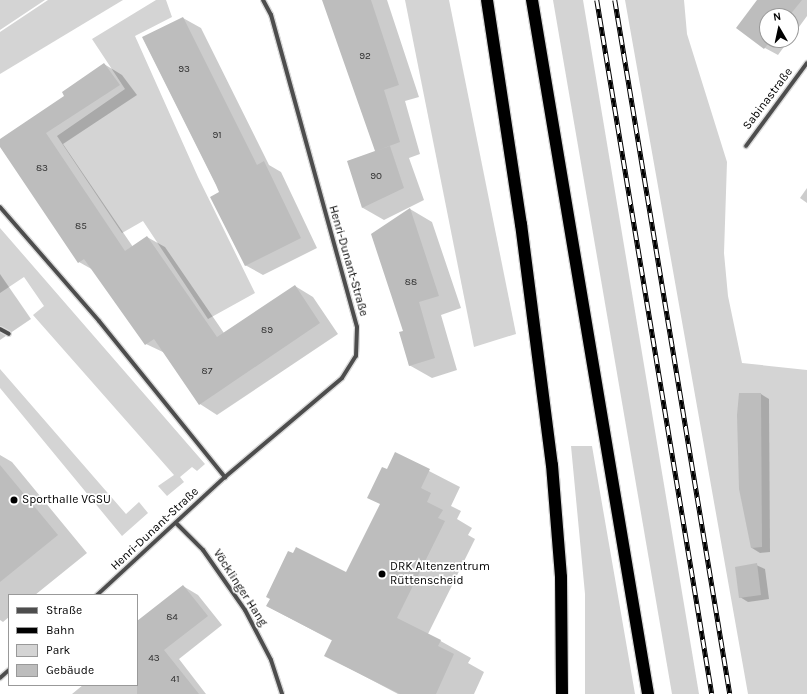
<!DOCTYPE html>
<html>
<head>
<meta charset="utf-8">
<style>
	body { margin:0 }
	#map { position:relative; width:807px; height:694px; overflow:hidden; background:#fff; font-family:Karla,sans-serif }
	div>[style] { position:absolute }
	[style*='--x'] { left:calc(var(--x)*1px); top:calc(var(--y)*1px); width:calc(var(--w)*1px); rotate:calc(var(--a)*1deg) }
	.green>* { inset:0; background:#d4d4d4 }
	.shadow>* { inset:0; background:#0003 }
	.building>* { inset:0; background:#bdbdbd }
	.roads { filter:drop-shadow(1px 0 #dbdbdb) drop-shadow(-1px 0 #dbdbdb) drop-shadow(0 1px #dbdbdb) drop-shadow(0 -1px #dbdbdb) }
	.minor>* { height:4px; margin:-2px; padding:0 2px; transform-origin:2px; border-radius:2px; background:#4d4d4d }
	.motorway>* { height:12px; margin:-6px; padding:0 6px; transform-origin:6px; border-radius:6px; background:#000 }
	.rail>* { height:4.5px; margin-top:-2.25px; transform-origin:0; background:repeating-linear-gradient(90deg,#fff 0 9px,#000 0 18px); box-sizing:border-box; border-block:1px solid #000 }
	.dots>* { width:11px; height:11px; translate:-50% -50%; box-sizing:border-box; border:2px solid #fff; border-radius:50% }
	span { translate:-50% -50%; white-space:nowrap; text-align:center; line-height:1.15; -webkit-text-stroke:3.5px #fff; paint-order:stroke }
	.number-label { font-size:10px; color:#2f2f2f }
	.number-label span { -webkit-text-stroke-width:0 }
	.street-label { font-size:12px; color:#000 }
	.poi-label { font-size:12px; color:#000 }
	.left { translate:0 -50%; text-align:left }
	.legend { position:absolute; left:8px; top:594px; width:130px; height:92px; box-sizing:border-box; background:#fff; border:1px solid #999; margin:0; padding:5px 7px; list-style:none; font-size:12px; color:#000 }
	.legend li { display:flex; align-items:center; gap:8px; height:20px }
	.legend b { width:20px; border:1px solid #999 }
	.north { position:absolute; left:759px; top:8px; width:40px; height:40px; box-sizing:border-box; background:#fff; border:1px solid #999; border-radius:50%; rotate:351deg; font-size:11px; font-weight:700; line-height:16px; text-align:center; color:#000 }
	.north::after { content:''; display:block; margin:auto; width:14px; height:18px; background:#000; clip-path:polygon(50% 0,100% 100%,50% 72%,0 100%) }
</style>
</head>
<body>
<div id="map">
	<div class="green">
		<div style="clip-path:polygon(0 0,45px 0,0 30px)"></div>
		<div style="clip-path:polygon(48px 0,123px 0,0 74px,0 32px)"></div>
		<div style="clip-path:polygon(156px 0,166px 0,172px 17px,135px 36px,198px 177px,255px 293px,208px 319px,143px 221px,122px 233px,57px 136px,125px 89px,92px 39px)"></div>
		<div style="clip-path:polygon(405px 0,449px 0,516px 334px,474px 347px)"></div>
		<div style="clip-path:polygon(553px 0,583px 0,699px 694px,672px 694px)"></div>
		<div style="clip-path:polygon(625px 0,684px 0,687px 34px,727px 162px,724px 253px,728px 296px,742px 363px,807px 370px,807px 694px,748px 694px)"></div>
		<div style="clip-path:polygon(0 228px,205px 464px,197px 471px,192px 467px,180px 477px,184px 482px,167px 496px,158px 486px,174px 475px,33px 315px,44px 306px,24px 277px,0 293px)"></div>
		<div style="clip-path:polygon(0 369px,126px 514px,139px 502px,148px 513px,122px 536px,0 388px)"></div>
		<div style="clip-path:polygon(571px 446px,592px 446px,635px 694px,585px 694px,585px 594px)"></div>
	</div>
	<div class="shadow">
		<div style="clip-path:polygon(323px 0,387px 0,419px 97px,405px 101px,420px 154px,409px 158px,424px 200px,384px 220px,363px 208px,348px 161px,376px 152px)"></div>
		<div style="clip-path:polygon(758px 0,807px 0,807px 16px,791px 38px,791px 16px,767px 16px,767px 40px,789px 40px,778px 55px,765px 48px)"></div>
		<div style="clip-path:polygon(183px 18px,201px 28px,269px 165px,281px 172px,317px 248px,263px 275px,245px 265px,220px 192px,143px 38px)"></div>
		<div style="clip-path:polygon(104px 64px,122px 75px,137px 95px,63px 144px,133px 247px,147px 237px,165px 247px,224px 333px,295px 286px,313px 297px,338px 334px,217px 415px,200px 404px,165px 353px,146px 344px,95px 271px,79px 262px,0 146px,0 140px,66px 96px)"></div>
		<div style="clip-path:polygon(807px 188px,807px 203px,800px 198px)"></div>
		<div style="clip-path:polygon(410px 209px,432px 222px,461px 308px,441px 315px,457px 370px,432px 378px,409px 365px,404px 331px,372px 234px)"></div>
		<div style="clip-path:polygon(0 274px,31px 319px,0 340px)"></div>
		<div style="clip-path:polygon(740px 394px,761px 394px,769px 399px,770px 552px,760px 553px,752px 548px)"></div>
		<div style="clip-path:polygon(396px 454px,460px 487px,451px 506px,461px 511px,457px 519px,472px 528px,468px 535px,475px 539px,428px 634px,471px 658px,468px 663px,484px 672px,474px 694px,398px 694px,326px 656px,333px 641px,267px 606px,347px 573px,381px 504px,388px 470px)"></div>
		<div style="clip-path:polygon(0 455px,12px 462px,87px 553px,35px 595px,9px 595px,9px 617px,3px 622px,0 620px)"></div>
		<div style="clip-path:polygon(756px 565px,765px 569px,769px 599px,748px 602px,740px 597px)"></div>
		<div style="clip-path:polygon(183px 586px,198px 595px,222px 625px,179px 659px,206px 694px,72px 694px,83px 685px,137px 685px,137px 622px)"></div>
	</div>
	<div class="building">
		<div style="clip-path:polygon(322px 0,371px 0,399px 85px,384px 90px,400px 142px,376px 151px,390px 146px,404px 188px,362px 208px,347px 161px,375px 151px)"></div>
		<div style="clip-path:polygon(757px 0,802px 0,789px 16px,767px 16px,767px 40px,771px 40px,764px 49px,736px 28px)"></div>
		<div style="clip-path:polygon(183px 17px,257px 165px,264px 161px,301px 238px,245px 266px,210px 197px,219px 192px,216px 185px,142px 37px)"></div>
		<div style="clip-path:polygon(104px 63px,120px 85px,46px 133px,125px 251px,147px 236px,217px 337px,295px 285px,320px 323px,199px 405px,154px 339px,145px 345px,84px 259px,78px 263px,0 147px,0 139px,64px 96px,62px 92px)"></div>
		<div style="clip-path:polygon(410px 208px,439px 296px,419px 302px,435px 358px,409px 366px,399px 332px,403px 331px,371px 234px)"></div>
		<div style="clip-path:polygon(739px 393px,761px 393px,762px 547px,751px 548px,739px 489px,737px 415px)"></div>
		<div style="clip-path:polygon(395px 452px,430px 469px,421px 488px,431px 493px,427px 502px,443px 510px,438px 518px,445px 521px,397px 618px,441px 640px,438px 646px,454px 654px,436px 694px,400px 694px,324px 656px,332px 640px,266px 606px,270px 599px,266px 597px,288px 551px,293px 553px,296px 547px,346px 572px,380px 504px,367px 498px,382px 467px,387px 469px)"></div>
		<div style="clip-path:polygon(0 465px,58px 535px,0 582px)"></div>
		<div style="clip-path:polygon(757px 563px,761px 595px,739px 598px,735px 567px)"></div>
		<div style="clip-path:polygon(183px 585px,208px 616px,164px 650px,199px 694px,137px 694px,137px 621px)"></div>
	</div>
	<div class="roads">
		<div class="minor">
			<div style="--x:746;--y:146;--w:103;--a:-53.7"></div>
			<div style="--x:0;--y:207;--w:151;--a:49"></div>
			<div style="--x:99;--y:321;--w:201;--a:51.1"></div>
			<div style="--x:0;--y:329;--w:10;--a:29"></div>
			<div style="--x:177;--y:524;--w:37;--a:45"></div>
			<div style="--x:203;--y:550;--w:73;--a:55"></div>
			<div style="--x:245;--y:610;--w:56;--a:62.5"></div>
			<div style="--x:271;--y:660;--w:36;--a:72"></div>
			<div style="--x:97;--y:595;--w:174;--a:-42.7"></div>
			<div style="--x:225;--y:477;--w:153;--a:-40.2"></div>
			<div style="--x:342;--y:378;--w:26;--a:-58"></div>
			<div style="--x:356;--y:356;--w:29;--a:-88"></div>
			<div style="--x:357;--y:327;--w:324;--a:-105.4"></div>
			<div style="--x:271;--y:15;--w:17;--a:-118"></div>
			<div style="--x:0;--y:678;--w:12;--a:-42"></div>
		</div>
		<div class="motorway">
			<div style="--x:487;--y:0;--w:227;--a:81.4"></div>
			<div style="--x:521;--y:224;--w:243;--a:82.7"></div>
			<div style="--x:552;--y:465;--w:112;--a:85.4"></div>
			<div style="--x:561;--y:577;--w:117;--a:89.5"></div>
			<div style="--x:532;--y:0;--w:704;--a:80.51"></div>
		</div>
	</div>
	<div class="rail">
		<div style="--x:597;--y:0;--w:703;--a:80.59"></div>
		<div style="--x:615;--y:0;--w:703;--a:80.59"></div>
	</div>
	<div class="dots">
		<div style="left:14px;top:500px;background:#000"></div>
		<div style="left:382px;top:574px;background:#000"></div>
	</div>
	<div class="number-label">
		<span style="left:365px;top:57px">92</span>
		<span style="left:184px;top:70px">93</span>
		<span style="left:217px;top:136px">91</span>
		<span style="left:42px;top:169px">83</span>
		<span style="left:376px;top:177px">90</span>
		<span style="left:81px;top:227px">85</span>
		<span style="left:411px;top:283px">88</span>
		<span style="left:267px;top:331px">89</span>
		<span style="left:207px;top:372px">87</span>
		<span style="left:172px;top:618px">84</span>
		<span style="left:154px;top:659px">43</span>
		<span style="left:175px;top:680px">41</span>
	</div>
	<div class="street-label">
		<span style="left:768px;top:99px;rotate:-53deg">Sabinastraße</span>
		<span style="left:348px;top:261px;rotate:74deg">Henri-Dunant-Straße</span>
		<span style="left:155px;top:529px;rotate:-43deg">Henri-Dunant-Straße</span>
		<span style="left:240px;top:588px;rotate:57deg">Vöcklinger Hang</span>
	</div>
	<div class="poi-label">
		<span class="left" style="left:22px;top:500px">Sporthalle VGSU</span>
		<span class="left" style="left:390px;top:574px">DRK Altenzentrum<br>Rüttenscheid</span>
	</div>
	<ul class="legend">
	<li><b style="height:5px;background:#4d4d4d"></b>Straße</li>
	<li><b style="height:5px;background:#000"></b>Bahn</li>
	<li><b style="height:11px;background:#d4d4d4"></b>Park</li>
	<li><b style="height:11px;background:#bdbdbd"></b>Gebäude</li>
	</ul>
	<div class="north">N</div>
</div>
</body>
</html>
